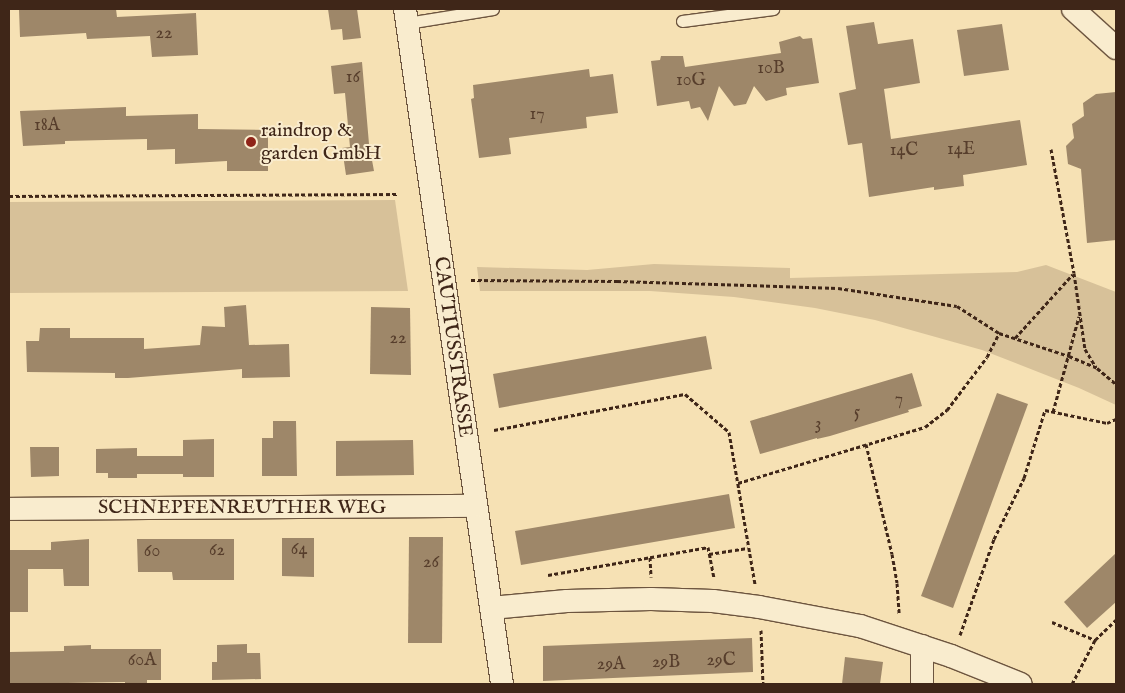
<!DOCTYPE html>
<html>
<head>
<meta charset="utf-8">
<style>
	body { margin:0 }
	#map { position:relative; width:1125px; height:693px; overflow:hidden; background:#f6e1b4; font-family:"IM FELL English",serif }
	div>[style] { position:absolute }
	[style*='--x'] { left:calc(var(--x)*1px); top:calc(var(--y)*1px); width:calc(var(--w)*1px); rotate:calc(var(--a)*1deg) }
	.green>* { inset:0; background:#d7c199 }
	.building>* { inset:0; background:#9e8769 }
	.path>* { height:3px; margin-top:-1.5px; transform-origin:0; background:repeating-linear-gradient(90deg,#3f2618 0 4px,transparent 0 6.5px) }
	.roads { filter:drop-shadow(1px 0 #6d553f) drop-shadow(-1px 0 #6d553f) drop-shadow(0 1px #6d553f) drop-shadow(0 -1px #6d553f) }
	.lane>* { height:11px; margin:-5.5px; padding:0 5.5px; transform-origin:5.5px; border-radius:5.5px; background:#f9ecce }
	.street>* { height:22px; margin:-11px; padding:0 11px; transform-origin:11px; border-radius:11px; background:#f9ecce }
	.dots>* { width:14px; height:14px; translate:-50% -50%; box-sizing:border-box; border:2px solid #f9ecce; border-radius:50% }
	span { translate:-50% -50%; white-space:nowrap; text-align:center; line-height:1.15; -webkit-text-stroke:4px #f9ecce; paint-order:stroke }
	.number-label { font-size:18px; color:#573e2c }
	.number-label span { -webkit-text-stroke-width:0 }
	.poi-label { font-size:20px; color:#3f2618 }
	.left { translate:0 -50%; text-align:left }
	.street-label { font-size:20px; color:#3f2618 }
	.frame { position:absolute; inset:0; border:10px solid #3f2618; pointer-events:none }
</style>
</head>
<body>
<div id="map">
	<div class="green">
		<div style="clip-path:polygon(395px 200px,408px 291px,9px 293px,9px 202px)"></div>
		<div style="clip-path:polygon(654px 264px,790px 268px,790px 278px,1017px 272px,1046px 265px,1116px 292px,1116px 405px,1079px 388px,982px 350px,875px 320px,815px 308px,734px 297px,650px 291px,480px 291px,477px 267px,587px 270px)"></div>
	</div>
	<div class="building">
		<div style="clip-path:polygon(19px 9px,116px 9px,117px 17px,196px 13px,198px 55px,152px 57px,150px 36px,87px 39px,86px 33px,20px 37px)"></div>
		<div style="clip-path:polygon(328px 9px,357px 9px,361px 38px,343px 40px,342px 29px,331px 30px)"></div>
		<div style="clip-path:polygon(874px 22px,878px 44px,913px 39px,920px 83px,884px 89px,891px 139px,1020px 120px,1027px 165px,963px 175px,964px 186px,934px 190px,934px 187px,869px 197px,862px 143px,848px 145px,839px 93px,856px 89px,846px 26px)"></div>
		<div style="clip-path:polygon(1002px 24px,1009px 70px,964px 76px,957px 30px)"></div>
		<div style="clip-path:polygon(800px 36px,803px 39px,812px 38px,819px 83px,786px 88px,787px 95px,766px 101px,754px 86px,746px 104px,734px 106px,719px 86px,708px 121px,700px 107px,691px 109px,689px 101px,657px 106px,651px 61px,660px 60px,661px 56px,683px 56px,685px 67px,781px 53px,779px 42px)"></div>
		<div style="clip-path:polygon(362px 62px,369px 144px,374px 171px,346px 175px,342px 148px,350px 147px,345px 93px,334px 94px,331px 66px)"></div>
		<div style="clip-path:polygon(589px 69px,590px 77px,613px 74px,618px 113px,586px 117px,587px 128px,509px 138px,511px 154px,479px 158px,471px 99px,474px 98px,473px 85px)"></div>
		<div style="clip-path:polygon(1116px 92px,1116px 240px,1087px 243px,1081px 169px,1068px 164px,1066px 146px,1074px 138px,1072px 124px,1084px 116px,1083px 103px,1096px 94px)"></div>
		<div style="clip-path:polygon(126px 107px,126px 116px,198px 114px,198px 129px,268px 130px,268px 171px,227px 171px,227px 161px,175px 164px,175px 149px,147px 150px,147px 139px,65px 141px,65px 144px,23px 146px,20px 111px)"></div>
		<div style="clip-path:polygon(246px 305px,249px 345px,289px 344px,290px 377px,242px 378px,242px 369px,128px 378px,115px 378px,115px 373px,27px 372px,26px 341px,39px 341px,40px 328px,70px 328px,70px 338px,144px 338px,144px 349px,200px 345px,202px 326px,225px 327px,224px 307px)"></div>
		<div style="clip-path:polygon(371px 307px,410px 308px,411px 375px,370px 374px)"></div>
		<div style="clip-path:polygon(706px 336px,712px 369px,499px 408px,493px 374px)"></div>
		<div style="clip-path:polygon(912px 373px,922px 406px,908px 410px,909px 412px,830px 436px,817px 439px,817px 438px,760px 454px,750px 421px)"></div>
		<div style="clip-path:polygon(997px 393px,1028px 404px,953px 608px,921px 596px)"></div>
		<div style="clip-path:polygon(273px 421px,296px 421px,297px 476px,262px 476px,262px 438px,273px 438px)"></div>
		<div style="clip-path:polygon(214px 439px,214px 477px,183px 477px,183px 474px,137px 474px,137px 478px,108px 478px,108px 473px,96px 473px,96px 449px,137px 448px,137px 456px,183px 456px,183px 440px)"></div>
		<div style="clip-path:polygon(413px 440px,414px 475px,336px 476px,336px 441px)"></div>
		<div style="clip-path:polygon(30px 447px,59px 447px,59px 476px,31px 477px)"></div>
		<div style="clip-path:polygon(729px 494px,735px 528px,521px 565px,515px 531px)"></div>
		<div style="clip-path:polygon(409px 537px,443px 537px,442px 643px,408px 643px)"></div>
		<div style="clip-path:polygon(282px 538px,314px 538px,314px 577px,282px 576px)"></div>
		<div style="clip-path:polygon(89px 539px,89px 586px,64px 586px,63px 569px,28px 569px,28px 612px,9px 612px,9px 550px,51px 550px,51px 542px)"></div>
		<div style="clip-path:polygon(137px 539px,234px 539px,234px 580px,173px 580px,172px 572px,138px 572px)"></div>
		<div style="clip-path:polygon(1116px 553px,1116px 602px,1087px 628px,1064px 602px)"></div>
		<div style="clip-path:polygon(752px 638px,753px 672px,543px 681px,543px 646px)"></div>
		<div style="clip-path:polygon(247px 644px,247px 653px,260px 653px,261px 679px,212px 680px,212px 662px,217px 662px,217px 645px)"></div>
		<div style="clip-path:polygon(91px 645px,91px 649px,161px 649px,161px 680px,147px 680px,147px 684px,125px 684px,125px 682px,9px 684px,9px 652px,64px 651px,64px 646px)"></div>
		<div style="clip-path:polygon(845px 657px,883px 662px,880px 684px,842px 684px)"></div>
	</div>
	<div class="path">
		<div style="--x:1051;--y:149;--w:126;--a:79.5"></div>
		<div style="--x:1074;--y:273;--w:77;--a:81.8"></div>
		<div style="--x:1085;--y:349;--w:21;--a:59"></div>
		<div style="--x:9;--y:196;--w:390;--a:-0.3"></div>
		<div style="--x:471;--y:280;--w:146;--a:0.4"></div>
		<div style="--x:617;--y:281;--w:221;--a:1.8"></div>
		<div style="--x:838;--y:288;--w:120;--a:8.6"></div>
		<div style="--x:957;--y:306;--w:50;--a:32.7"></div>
		<div style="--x:999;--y:333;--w:74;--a:18.2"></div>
		<div style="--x:1069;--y:356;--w:30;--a:23"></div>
		<div style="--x:1097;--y:368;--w:25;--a:40"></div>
		<div style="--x:1015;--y:338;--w:86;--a:-47.8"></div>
		<div style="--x:1053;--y:412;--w:99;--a:-74.8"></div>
		<div style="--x:494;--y:430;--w:194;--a:-10.7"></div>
		<div style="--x:685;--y:394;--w:58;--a:40.8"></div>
		<div style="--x:729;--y:432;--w:154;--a:80.3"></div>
		<div style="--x:866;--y:444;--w:113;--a:76.7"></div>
		<div style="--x:892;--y:554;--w:29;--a:80"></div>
		<div style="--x:897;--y:583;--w:32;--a:86"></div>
		<div style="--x:738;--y:483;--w:195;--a:-16.7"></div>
		<div style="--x:925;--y:427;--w:28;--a:-38"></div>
		<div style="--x:947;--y:410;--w:66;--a:-53"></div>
		<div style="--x:987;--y:357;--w:27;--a:-63"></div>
		<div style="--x:709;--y:554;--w:39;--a:-9"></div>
		<div style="--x:650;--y:557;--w:20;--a:87"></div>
		<div style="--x:548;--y:575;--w:162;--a:-9.9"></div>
		<div style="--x:708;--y:547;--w:32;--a:79"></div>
		<div style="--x:1052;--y:622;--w:47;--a:22.7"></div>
		<div style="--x:761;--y:630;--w:54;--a:87.9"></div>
		<div style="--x:960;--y:635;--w:102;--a:-70.5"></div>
		<div style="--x:994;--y:539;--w:68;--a:-63.8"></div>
		<div style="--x:1024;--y:478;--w:71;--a:-72.8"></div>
		<div style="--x:1045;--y:410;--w:63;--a:11.8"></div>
		<div style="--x:1107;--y:423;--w:10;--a:-24"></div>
		<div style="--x:1072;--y:684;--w:50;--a:-62.4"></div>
		<div style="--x:1095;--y:640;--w:29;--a:-44"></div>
	</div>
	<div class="roads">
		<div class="lane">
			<div style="--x:682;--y:21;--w:92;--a:-7.5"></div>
			<div style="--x:407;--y:23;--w:87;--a:-9.2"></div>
		</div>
		<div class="street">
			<div style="--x:405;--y:9;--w:682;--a:81.82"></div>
			<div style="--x:1073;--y:9;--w:58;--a:42.2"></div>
			<div style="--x:9;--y:509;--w:466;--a:-0.4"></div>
			<div style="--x:491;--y:608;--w:76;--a:-5.3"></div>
			<div style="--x:567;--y:601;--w:84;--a:-1.4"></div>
			<div style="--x:651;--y:599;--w:62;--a:1.8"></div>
			<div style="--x:713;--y:601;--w:46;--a:7.4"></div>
			<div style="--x:759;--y:607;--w:103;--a:10.7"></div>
			<div style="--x:860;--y:626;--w:96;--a:18.2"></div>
			<div style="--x:951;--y:656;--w:75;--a:21.8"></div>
			<div style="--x:922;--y:684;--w:38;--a:-90"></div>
		</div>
	</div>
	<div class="dots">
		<div style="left:251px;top:142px;background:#8f2418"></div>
	</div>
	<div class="number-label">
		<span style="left:164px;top:34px">22</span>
		<span style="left:771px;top:69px">10B</span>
		<span style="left:353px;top:78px">16</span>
		<span style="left:691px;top:81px">10G</span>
		<span style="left:537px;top:115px">17</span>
		<span style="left:47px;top:126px">18A</span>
		<span style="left:961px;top:150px">14E</span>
		<span style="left:904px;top:151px">14C</span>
		<span style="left:398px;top:339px">22</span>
		<span style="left:899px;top:400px">7</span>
		<span style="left:857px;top:413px">5</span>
		<span style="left:818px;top:425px">3</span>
		<span style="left:299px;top:550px">64</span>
		<span style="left:217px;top:551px">62</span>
		<span style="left:152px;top:552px">60</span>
		<span style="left:431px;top:563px">26</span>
		<span style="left:142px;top:661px">60A</span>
		<span style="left:721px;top:661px">29C</span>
		<span style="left:666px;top:663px">29B</span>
		<span style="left:611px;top:665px">29A</span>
	</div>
	<div class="poi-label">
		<span class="left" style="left:261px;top:142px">raindrop &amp;<br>garden GmbH</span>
	</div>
	<div class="street-label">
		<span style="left:453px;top:347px;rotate:82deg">CAUTIUSSTRASSE</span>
		<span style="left:242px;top:507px">SCHNEPFENREUTHER WEG</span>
	</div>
	<div class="frame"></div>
</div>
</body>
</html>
